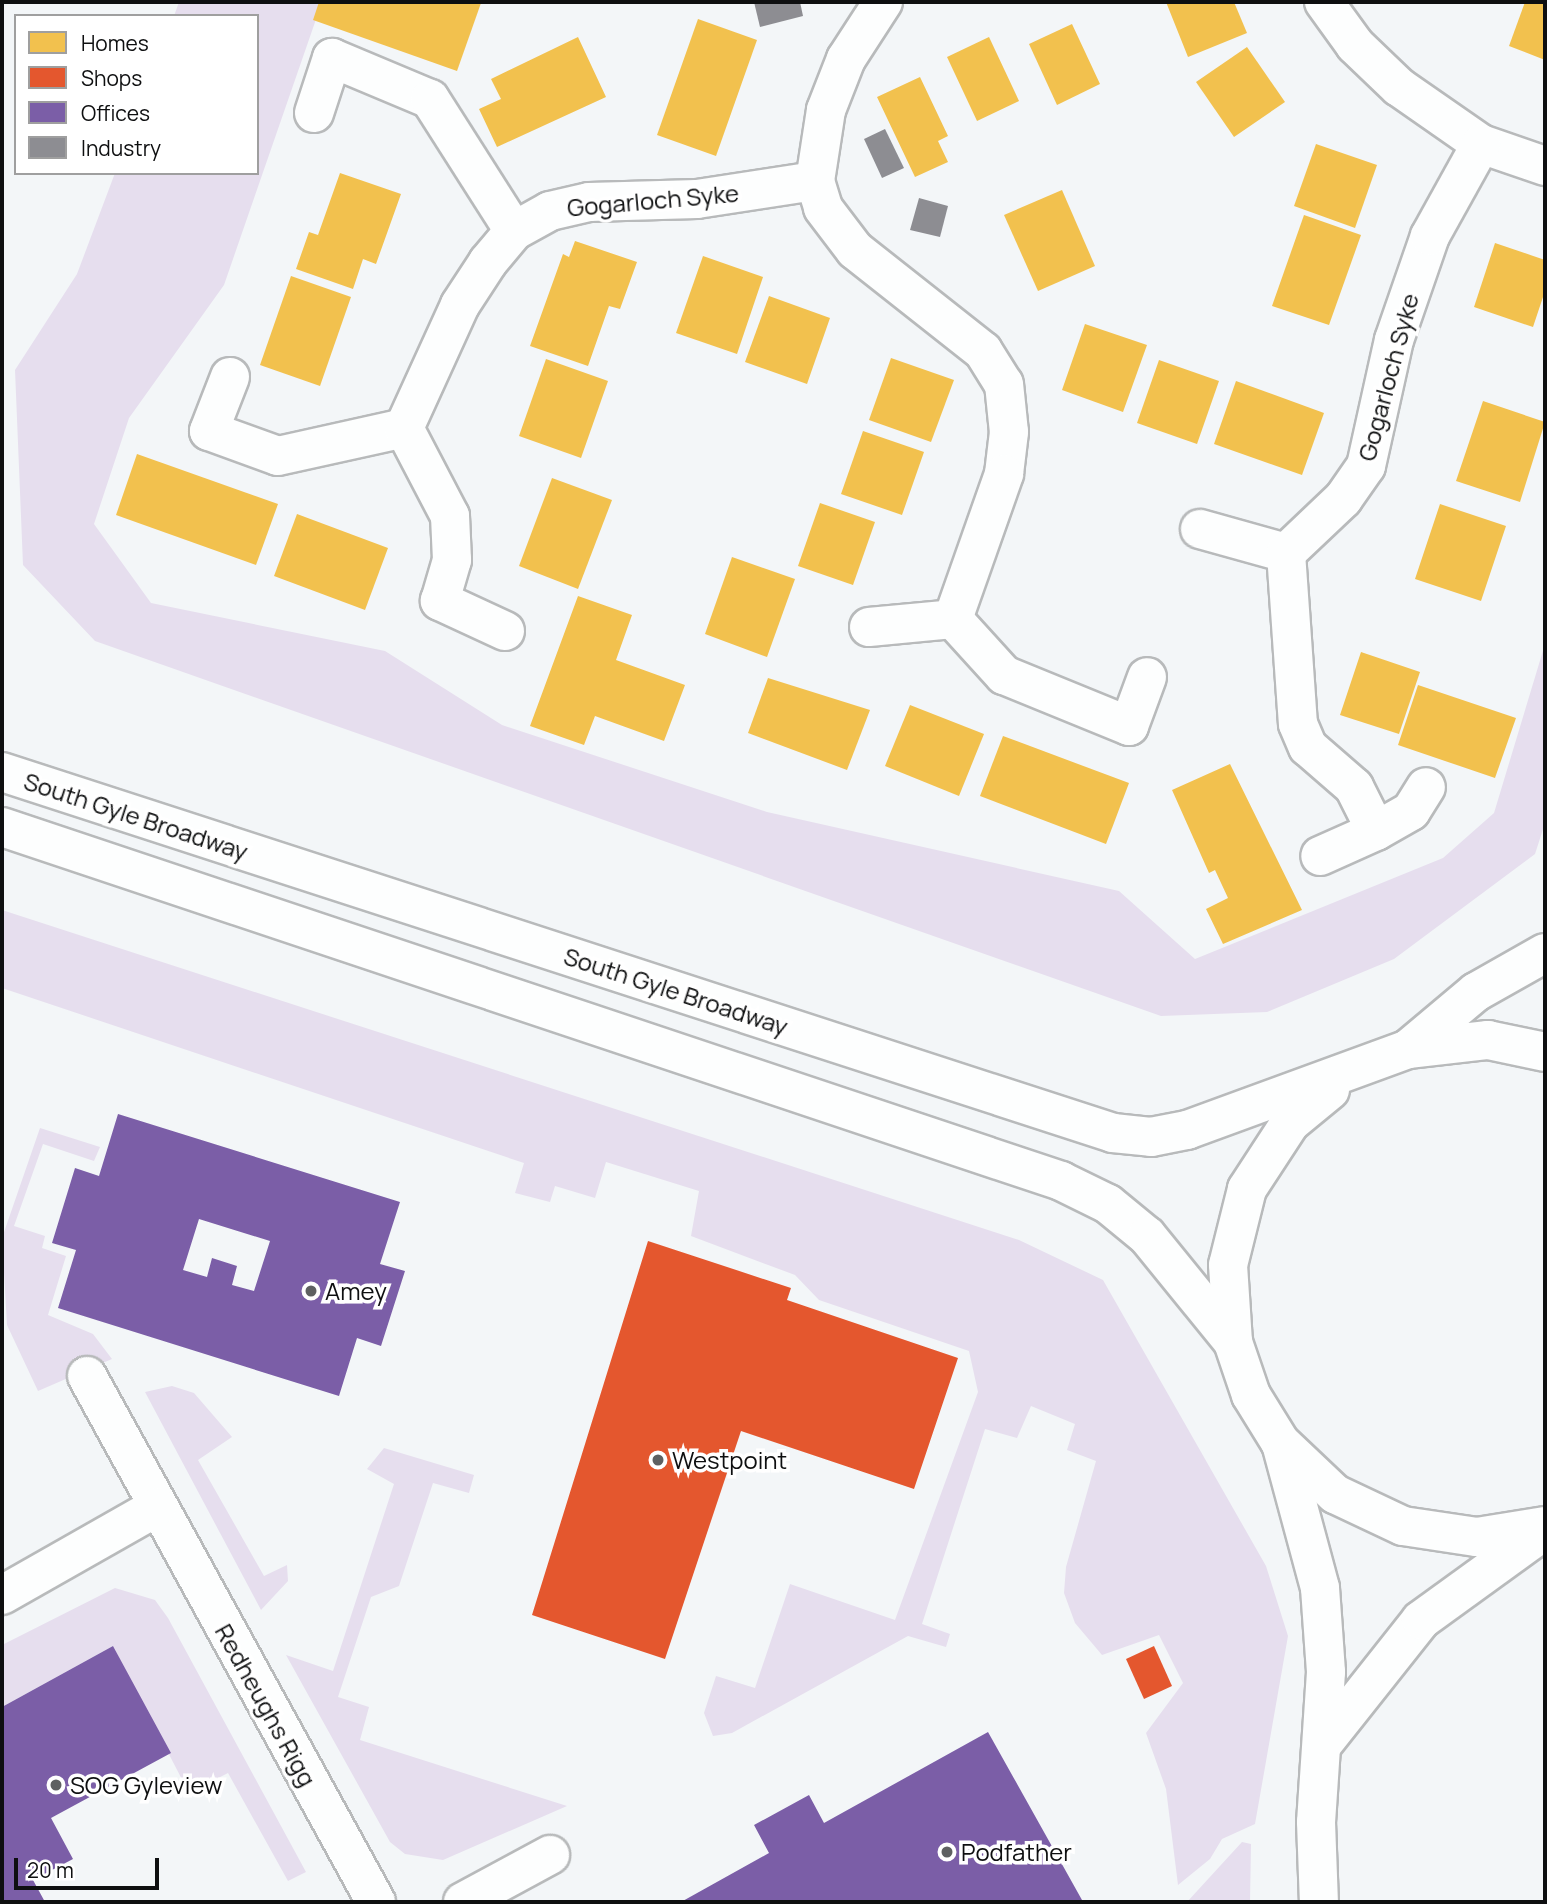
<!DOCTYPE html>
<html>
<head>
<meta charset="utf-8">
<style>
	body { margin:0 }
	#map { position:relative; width:1547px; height:1904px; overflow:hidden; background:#f3f6f8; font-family:Manrope,sans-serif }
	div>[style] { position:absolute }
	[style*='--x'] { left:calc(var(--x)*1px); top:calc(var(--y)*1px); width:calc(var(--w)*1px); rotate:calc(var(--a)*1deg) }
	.green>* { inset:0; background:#e6deee }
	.homes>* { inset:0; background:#f2c14e }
	.shops>* { inset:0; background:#e4572e }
	.offices>* { inset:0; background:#7b5ea7 }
	.industry>* { inset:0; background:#8d8d92 }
	.roads { filter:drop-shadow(2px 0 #b8babb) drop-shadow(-2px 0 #b8babb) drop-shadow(0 2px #b8babb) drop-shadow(0 -2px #b8babb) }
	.minor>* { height:38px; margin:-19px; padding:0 19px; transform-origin:19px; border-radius:19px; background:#fdfefe }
	.dots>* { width:19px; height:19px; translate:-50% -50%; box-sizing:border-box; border:4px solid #fff; border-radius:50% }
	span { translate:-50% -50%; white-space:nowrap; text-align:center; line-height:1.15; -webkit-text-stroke:7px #fff; paint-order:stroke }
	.street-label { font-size:24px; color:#0e0f10 }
	.poi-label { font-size:24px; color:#0e0f10 }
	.left { translate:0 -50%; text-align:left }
	.frame { position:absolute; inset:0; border:4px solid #0e0f10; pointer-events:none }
	.legend { position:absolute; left:14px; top:14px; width:245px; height:161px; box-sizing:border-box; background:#fff; border:2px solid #9f9f9f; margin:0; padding:9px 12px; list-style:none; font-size:21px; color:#0e0f10 }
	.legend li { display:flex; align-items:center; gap:14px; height:35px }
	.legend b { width:35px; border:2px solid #9f9f9f }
	.scale { position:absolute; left:14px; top:1858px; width:145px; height:32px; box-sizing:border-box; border:4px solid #0e0f10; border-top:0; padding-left:9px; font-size:21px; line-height:24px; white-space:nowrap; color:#0e0f10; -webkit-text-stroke:5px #fff; paint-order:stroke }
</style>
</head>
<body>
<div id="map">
	<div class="green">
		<div style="clip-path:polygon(179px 2px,322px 2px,224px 285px,129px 418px,94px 524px,151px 603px,385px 651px,502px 725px,767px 812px,1119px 891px,1195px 959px,1443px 858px,1494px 813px,1545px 644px,1545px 823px,1535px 854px,1394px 959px,1267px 1012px,1161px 1016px,95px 641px,23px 565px,15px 370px,77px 274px,115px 173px,257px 173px,257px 16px,174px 16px)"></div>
		<div style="clip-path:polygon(2px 910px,1019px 1240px,1103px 1280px,1266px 1566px,1288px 1636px,1255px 1824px,1222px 1839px,1210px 1859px,1178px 1885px,1166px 1789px,1146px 1733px,1183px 1683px,1159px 1635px,1102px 1655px,1075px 1623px,1064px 1593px,1066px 1567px,1096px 1461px,1067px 1450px,1075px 1424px,1031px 1406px,1017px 1438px,985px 1429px,922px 1624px,950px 1634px,946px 1647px,908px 1636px,732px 1733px,713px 1736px,704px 1713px,716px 1676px,755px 1688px,790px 1584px,895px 1620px,978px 1392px,969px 1351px,819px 1300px,795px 1275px,691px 1236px,699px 1191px,606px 1162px,595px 1198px,555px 1186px,550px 1202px,515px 1193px,524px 1163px,2px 988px)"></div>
		<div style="clip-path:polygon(40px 1128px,100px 1147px,94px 1161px,43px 1144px,14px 1226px,45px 1236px,42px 1248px,66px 1256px,48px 1315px,93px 1334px,112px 1359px,38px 1391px,7px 1325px,2px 1238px)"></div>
		<div style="clip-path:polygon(172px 1386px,194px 1393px,232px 1437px,198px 1460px,264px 1576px,287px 1565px,288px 1581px,261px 1610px,145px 1392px)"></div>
		<div style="clip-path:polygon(384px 1448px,474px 1475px,469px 1493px,433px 1483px,399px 1586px,371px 1597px,338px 1697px,369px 1707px,360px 1740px,567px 1806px,443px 1860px,405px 1854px,390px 1842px,286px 1655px,333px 1671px,394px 1484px,367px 1469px)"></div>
		<div style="clip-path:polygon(115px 1588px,155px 1600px,168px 1618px,306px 1872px,288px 1881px,228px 1773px,189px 1793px,113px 1646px,2px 1707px,2px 1645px)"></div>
		<div style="clip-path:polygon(1242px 1842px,1251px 1844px,1250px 1902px,1187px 1902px)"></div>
	</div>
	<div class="homes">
		<div style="clip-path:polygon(319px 2px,477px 2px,481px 3px,457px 71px,313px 20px)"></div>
		<div style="clip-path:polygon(1166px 2px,1234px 2px,1247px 33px,1188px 57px)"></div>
		<div style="clip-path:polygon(1525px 2px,1545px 2px,1545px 60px,1509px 46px)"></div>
		<div style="clip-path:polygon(698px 19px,757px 40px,716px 156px,657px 135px)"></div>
		<div style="clip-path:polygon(1072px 24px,1100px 84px,1057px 105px,1029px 44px)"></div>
		<div style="clip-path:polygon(578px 37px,606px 97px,497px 147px,479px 109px,501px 99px,491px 79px)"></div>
		<div style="clip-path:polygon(989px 37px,1019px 101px,977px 121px,947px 57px)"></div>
		<div style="clip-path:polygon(1247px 47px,1285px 102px,1234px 137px,1196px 82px)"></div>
		<div style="clip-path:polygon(920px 77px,948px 136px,938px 141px,948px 162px,915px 177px,877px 97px)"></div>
		<div style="clip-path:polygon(1316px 144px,1377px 165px,1355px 228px,1294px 206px)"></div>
		<div style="clip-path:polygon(340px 173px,401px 194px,376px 264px,363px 259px,353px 289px,296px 269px,309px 232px,318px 235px)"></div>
		<div style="clip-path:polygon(1062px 190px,1095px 266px,1038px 291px,1004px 215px)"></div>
		<div style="clip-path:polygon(1304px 215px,1361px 235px,1329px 325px,1272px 306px)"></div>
		<div style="clip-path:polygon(575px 241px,637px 262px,620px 309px,609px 306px,588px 366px,530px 346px,563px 254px,569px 257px)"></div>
		<div style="clip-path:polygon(1495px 243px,1545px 260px,1545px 291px,1533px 327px,1474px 307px)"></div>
		<div style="clip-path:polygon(703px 256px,763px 277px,737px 354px,676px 333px)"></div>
		<div style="clip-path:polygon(291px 276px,351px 297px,320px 386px,260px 365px)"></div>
		<div style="clip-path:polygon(769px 296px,830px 318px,807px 384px,745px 362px)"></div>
		<div style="clip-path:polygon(1085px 324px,1147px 345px,1123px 412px,1062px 390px)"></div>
		<div style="clip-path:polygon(891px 358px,954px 380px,931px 442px,869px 420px)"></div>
		<div style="clip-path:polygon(546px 359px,608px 381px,581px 458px,519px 436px)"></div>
		<div style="clip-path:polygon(1159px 360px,1219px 381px,1197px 444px,1137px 423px)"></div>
		<div style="clip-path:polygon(1236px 381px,1324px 413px,1302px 475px,1214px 444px)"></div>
		<div style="clip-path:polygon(1483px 401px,1545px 422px,1520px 502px,1456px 481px)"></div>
		<div style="clip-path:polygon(863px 431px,924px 452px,902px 515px,841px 494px)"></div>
		<div style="clip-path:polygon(137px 454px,278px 504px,256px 565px,116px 515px)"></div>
		<div style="clip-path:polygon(552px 478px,612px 500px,578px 589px,519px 566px)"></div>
		<div style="clip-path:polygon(820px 503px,875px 522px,853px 585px,798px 566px)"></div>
		<div style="clip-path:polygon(1440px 504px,1506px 526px,1481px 601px,1415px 579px)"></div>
		<div style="clip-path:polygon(297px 514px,388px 548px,365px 610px,274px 576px)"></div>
		<div style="clip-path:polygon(732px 557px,795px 579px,767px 657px,705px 634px)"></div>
		<div style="clip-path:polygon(578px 596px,632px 615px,616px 660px,685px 685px,664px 741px,595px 716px,584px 745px,530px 726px)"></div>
		<div style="clip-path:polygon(1361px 652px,1420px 672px,1399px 734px,1340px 715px)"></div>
		<div style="clip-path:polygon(768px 678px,870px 710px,847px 770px,748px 733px)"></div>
		<div style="clip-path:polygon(1418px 685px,1516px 718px,1495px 778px,1398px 745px)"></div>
		<div style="clip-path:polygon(910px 705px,984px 734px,959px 796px,885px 766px)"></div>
		<div style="clip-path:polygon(1003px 736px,1129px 783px,1106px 844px,980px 796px)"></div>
		<div style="clip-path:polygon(1230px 764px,1302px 910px,1223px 944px,1206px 909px,1228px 898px,1215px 870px,1209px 873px,1172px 790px)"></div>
	</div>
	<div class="shops">
		<div style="clip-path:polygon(648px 1241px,791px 1288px,787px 1300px,958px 1358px,914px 1489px,741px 1431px,665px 1659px,532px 1615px)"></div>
		<div style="clip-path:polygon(1154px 1646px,1172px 1686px,1144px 1699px,1126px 1659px)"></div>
	</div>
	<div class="offices">
		<div style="clip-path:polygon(evenodd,118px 1114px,400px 1202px,380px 1264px,405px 1271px,381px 1346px,357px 1338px,339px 1396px,58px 1308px,76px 1250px,52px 1243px,75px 1168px,99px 1176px,118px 1114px,199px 1219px,270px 1241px,254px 1291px,232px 1285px,237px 1266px,212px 1258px,207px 1277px,183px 1270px,199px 1219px)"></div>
		<div style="clip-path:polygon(113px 1646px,171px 1753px,51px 1818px,73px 1859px,33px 1880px,45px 1902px,2px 1902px,2px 1707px)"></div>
		<div style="clip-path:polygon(988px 1732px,1082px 1900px,1077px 1902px,681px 1902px,769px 1853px,754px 1825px,809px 1795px,824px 1823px)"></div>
	</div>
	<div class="industry">
		<div style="clip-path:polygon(754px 2px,800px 2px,803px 16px,760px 27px)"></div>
		<div style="clip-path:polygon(885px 129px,904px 168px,882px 178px,864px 139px)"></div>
		<div style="clip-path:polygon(919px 198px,948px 206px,940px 237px,910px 230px)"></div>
	</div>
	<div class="roads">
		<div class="minor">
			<div style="--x:883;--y:2;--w:68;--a:123"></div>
			<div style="--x:846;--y:59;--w:55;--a:111.4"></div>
			<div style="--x:826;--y:110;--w:72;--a:98.8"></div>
			<div style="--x:815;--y:181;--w:28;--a:73"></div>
			<div style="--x:823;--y:208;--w:53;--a:52.7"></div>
			<div style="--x:855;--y:250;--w:163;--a:38.3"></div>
			<div style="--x:983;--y:351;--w:39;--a:58"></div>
			<div style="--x:1004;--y:384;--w:48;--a:84.1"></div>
			<div style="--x:1009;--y:432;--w:42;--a:96.8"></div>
			<div style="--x:1004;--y:474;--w:154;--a:109.4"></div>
			<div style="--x:1324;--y:2;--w:53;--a:54.2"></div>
			<div style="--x:1355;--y:45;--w:61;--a:43.7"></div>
			<div style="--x:1399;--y:87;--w:100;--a:34.8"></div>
			<div style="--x:1481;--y:144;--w:68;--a:19"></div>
			<div style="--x:314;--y:113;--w:58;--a:-71.9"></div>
			<div style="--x:332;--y:58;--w:106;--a:22.7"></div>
			<div style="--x:430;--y:99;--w:156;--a:57.5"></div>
			<div style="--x:230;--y:377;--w:58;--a:111.3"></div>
			<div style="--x:209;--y:431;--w:73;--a:19.9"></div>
			<div style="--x:278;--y:456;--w:129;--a:-12.5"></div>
			<div style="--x:1200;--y:529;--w:89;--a:15.6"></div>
			<div style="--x:1286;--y:553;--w:171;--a:86"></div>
			<div style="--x:1298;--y:724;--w:25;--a:67"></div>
			<div style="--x:1308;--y:747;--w:61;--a:41"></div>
			<div style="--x:1354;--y:787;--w:49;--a:63.4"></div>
			<div style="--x:1376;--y:831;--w:61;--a:155.9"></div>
			<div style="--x:1286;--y:553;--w:79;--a:-43.5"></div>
			<div style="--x:1343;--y:499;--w:40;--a:-55.1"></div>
			<div style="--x:1366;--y:466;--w:129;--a:-77.5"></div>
			<div style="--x:1394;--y:340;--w:110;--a:-70.9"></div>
			<div style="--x:1430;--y:236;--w:105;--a:-61"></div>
			<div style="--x:869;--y:627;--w:84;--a:-5.4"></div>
			<div style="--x:953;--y:619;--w:76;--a:47.7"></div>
			<div style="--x:1004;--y:675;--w:135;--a:22.2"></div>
			<div style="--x:1129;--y:726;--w:52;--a:-69.8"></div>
			<div style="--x:505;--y:631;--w:72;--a:-155.2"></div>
			<div style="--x:440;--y:601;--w:43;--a:-73.7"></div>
			<div style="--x:452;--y:560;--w:44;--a:-92.6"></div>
			<div style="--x:450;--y:516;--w:99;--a:-117.6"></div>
			<div style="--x:404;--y:428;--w:135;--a:-65.5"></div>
			<div style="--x:460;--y:305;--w:51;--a:-56.9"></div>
			<div style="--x:488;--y:262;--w:40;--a:-50"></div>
			<div style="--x:514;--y:231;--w:41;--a:-29.1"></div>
			<div style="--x:550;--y:211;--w:40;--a:-13"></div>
			<div style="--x:589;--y:202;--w:108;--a:-1.6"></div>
			<div style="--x:697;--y:199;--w:119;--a:-8.7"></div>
			<div style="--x:2;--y:772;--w:1168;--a:18"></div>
			<div style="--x:1113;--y:1133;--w:38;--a:6"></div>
			<div style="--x:1151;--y:1137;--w:37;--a:-11"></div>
			<div style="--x:1187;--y:1130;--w:235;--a:-20.1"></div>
			<div style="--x:1408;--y:1049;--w:81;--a:-6.4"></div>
			<div style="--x:1488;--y:1040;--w:58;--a:11.9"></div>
			<div style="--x:2;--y:827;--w:1117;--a:18.48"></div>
			<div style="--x:1061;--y:1181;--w:52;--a:26.1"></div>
			<div style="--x:1108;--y:1204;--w:50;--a:39.4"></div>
			<div style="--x:1147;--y:1236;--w:136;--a:50.9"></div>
			<div style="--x:1376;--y:831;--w:40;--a:-29.7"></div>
			<div style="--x:1411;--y:811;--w:28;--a:-58"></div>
			<div style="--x:1408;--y:1049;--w:89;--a:-40"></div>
			<div style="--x:1476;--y:992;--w:79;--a:-29.5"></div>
			<div style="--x:1330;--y:1090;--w:52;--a:140.5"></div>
			<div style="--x:1290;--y:1123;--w:79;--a:123.1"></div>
			<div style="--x:1247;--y:1189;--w:78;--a:104"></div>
			<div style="--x:1228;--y:1265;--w:77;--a:86.3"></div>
			<div style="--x:1233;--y:1342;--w:56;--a:71.2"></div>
			<div style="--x:1251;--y:1395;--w:55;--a:58.3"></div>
			<div style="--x:1280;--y:1442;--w:76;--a:43.4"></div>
			<div style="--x:1335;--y:1494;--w:75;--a:25.2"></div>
			<div style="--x:1403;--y:1526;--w:75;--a:8.5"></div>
			<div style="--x:1477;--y:1537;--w:69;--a:-9.2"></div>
			<div style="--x:87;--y:1376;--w:600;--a:61.21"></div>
			<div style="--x:1282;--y:1447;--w:146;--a:74.9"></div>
			<div style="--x:1320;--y:1588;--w:84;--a:85.9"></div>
			<div style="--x:1326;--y:1672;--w:150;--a:93.8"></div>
			<div style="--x:1316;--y:1822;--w:80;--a:87.9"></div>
			<div style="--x:2;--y:1595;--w:178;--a:-29.6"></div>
			<div style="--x:1322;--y:1745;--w:159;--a:-51.6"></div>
			<div style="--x:1421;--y:1620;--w:152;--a:-35.9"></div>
			<div style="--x:463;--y:1902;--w:99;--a:-28.4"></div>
		</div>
	</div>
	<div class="dots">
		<div style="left:311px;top:1291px;background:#5e6061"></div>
		<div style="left:658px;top:1460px;background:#5e6061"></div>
		<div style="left:56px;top:1785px;background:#5e6061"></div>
		<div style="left:947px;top:1852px;background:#5e6061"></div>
	</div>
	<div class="street-label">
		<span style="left:653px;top:200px;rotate:-5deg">Gogarloch Syke</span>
		<span style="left:1388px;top:377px;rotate:-75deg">Gogarloch Syke</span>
		<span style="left:136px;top:816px;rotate:18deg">South Gyle Broadway</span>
		<span style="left:676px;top:991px;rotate:18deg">South Gyle Broadway</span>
		<span style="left:266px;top:1705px;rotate:61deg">Redheughs Rigg</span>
	</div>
	<div class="poi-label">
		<span class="left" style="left:325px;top:1291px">Amey</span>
		<span class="left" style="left:672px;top:1460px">Westpoint</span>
		<span class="left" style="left:70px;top:1785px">SOG Gyleview</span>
		<span class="left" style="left:961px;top:1852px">Podfather</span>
	</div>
	<div class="frame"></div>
	<ul class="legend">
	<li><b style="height:19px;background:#f2c14e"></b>Homes</li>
	<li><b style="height:19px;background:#e4572e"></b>Shops</li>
	<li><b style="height:19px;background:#7b5ea7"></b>Offices</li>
	<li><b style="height:19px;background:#8d8d92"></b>Industry</li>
	</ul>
	<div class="scale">20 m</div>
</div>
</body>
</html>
